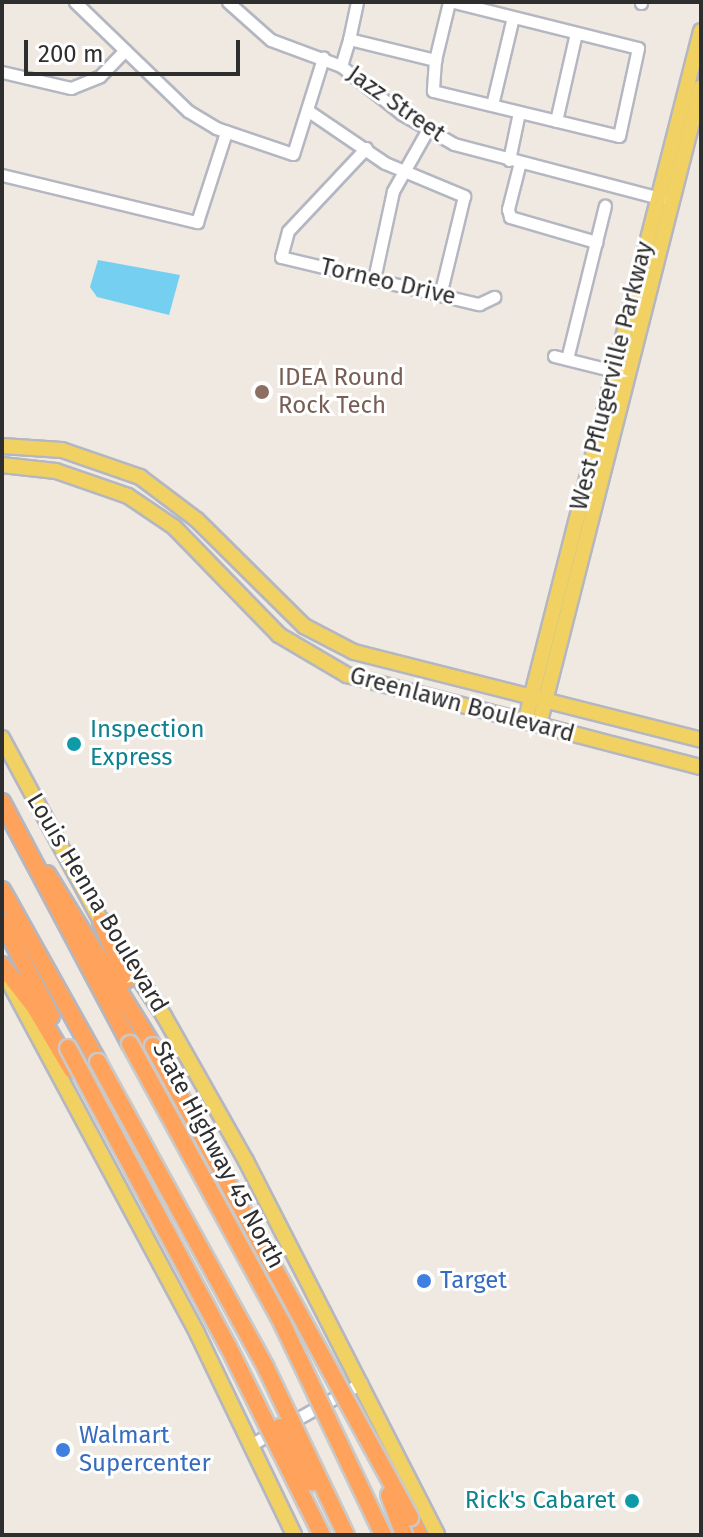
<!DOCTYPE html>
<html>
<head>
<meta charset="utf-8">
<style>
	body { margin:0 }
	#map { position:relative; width:703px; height:1537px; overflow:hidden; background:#efe9e1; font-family:"Fira Sans",sans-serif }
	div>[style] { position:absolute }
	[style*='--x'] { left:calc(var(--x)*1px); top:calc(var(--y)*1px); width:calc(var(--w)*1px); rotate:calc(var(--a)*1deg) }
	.water>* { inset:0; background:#75cff0 }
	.roads { filter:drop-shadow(2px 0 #b4b7c1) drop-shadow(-2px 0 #b4b7c1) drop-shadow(0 2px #b4b7c1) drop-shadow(0 -2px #b4b7c1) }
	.minor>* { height:11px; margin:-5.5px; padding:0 5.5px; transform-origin:5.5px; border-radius:5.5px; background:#fff }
	.major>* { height:14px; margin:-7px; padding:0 7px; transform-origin:7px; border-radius:7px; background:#f2d163 }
	.highway>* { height:16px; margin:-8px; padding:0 8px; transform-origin:8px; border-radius:8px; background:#ffa35c }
	.bridges { filter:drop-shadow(2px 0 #c9c9c9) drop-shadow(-2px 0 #c9c9c9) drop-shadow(0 2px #c9c9c9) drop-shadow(0 -2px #c9c9c9) }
	.highway-bridge>* { height:16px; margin:-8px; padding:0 8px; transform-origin:8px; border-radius:8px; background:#ffa35c }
	.dots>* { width:22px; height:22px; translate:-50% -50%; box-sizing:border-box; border:4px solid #fff; border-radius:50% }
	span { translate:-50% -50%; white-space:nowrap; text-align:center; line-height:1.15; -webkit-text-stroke:6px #fff; paint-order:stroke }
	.street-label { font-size:24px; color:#2e2e2e }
	.education-label { font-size:24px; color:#785e54 }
	.left { translate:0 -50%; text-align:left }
	.culture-label { font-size:24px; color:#0d838f }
	.right { translate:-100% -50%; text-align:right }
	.shop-label { font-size:24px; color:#366cbe }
	.frame { position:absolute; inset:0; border:4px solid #2e2e2e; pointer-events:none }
	.scale { position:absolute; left:24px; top:40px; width:216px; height:36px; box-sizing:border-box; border:4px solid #2e2e2e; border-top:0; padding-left:10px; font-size:24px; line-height:28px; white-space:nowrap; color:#2e2e2e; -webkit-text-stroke:6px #fff; paint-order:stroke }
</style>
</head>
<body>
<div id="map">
	<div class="water">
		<div style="clip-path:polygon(98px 260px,180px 275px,169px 315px,97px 297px,90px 287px)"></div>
	</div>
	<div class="roads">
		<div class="minor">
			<div style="--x:75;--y:2;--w:157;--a:44"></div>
			<div style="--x:188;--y:111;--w:33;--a:31"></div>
			<div style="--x:216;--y:128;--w:81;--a:18.7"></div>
			<div style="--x:293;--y:154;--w:101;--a:-72.6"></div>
			<div style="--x:228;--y:2;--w:57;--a:41.5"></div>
			<div style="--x:271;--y:40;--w:75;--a:20.4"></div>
			<div style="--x:341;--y:66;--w:78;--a:38.2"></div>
			<div style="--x:402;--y:114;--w:60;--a:30"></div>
			<div style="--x:454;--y:144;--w:217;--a:14.7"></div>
			<div style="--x:357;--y:2;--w:38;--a:102"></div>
			<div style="--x:349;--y:39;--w:89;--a:13.7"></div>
			<div style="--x:435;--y:60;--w:31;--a:94"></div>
			<div style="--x:433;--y:91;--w:191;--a:13.6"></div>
			<div style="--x:619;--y:136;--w:90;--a:-77.8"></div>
			<div style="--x:638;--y:48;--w:190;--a:-166"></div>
			<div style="--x:641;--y:3;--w:1;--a:-90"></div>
			<div style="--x:435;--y:60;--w:60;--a:-76.4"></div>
			<div style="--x:341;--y:66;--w:28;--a:-73"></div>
			<div style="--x:2;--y:72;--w:71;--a:13.1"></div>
			<div style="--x:71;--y:88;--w:31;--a:-22"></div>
			<div style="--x:100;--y:76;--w:36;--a:-46"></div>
			<div style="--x:492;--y:105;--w:90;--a:-76.6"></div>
			<div style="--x:307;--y:110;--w:94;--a:34.2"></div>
			<div style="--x:385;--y:163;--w:86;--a:22.7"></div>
			<div style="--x:464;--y:196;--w:102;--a:103.6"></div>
			<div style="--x:556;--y:121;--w:90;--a:-77.2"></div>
			<div style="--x:366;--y:148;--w:114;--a:133.2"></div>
			<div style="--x:288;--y:231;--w:27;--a:105"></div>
			<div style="--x:281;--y:257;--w:204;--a:13.4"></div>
			<div style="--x:479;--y:304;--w:17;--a:-25"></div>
			<div style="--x:509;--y:160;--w:49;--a:-78.2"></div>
			<div style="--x:520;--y:162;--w:49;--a:104.3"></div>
			<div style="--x:508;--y:209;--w:8;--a:76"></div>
			<div style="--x:510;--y:217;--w:90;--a:16.2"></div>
			<div style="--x:2;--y:175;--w:201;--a:13.6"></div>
			<div style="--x:197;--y:222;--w:95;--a:-72.1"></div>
			<div style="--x:374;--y:279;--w:90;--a:-77.8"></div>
			<div style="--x:393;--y:191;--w:69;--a:-60.5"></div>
			<div style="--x:554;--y:356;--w:62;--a:14"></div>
			<div style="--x:567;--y:359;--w:158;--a:-76.1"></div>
			<div style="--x:252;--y:1444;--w:125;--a:-29.2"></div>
		</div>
		<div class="major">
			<div style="--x:2;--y:446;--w:60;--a:3.8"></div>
			<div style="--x:62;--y:450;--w:83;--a:19.1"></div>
			<div style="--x:140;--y:477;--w:71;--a:37"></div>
			<div style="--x:197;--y:520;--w:151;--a:44.7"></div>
			<div style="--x:304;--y:626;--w:56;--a:27.5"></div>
			<div style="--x:354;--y:652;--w:358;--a:14.2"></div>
			<div style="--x:2;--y:465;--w:54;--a:6.3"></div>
			<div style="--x:56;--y:471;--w:76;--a:19.1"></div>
			<div style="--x:128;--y:496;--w:55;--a:34"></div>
			<div style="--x:174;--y:527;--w:151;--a:45.8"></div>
			<div style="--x:279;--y:635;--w:79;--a:30.5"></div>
			<div style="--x:347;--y:675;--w:366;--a:14.6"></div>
			<div style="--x:525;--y:722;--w:713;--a:-75.71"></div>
			<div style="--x:539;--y:725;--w:658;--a:-75.75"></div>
			<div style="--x:2;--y:738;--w:208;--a:61.6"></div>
			<div style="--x:101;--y:921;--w:114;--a:56.4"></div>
			<div style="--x:164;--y:1016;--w:167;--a:60.5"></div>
			<div style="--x:246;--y:1161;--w:420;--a:62.9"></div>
			<div style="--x:9;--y:982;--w:398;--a:61.8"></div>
			<div style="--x:197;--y:1333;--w:224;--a:64.3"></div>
		</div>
		<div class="highway">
			<div style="--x:2;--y:802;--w:274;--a:62.1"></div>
			<div style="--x:47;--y:874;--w:202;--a:58.4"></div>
			<div style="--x:2;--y:890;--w:197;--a:60.8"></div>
			<div style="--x:2;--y:921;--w:107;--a:62.7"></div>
			<div style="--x:101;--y:921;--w:64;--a:67"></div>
			<div style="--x:2;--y:965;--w:52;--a:52"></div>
			<div style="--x:34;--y:1006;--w:74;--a:59.3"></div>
			<div style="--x:410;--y:1517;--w:20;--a:63"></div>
		</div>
	</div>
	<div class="bridges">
		<div class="highway-bridge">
			<div style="--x:130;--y:1044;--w:318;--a:61.4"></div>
			<div style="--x:282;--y:1323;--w:235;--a:64.5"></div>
			<div style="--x:153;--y:1046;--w:537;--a:61.38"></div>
			<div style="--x:68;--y:1048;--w:338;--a:61.8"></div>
			<div style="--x:228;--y:1346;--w:211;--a:63.6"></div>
			<div style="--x:98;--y:1062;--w:349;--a:61.2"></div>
			<div style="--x:266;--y:1368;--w:185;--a:64.4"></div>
			<div style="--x:280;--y:1427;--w:64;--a:60.3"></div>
			<div style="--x:389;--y:1495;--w:43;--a:69.4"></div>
		</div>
	</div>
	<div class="dots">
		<div style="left:262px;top:392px;background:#8d6e63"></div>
		<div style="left:74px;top:744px;background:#0f9aa8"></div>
		<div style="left:424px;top:1281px;background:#3f7fe0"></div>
		<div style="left:63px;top:1450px;background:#3f7fe0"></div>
		<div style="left:632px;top:1501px;background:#0f9aa8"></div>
	</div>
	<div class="street-label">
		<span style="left:396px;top:104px;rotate:35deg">Jazz Street</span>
		<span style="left:388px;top:282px;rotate:13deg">Torneo Drive</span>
		<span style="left:612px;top:376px;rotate:-76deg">West Pflugerville Parkway</span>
		<span style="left:462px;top:705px;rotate:15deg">Greenlawn Boulevard</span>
		<span style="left:97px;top:903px;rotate:59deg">Louis Henna Boulevard</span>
		<span style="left:218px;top:1155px;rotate:62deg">State Highway 45 North</span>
	</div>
	<div class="education-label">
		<span class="left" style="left:278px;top:392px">IDEA Round<br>Rock Tech</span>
	</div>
	<div class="culture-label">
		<span class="left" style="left:90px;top:744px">Inspection<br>Express</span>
		<span class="right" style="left:616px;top:1501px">Rick's Cabaret</span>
	</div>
	<div class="shop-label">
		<span class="left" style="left:440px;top:1281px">Target</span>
		<span class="left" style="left:79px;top:1450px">Walmart<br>Supercenter</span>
	</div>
	<div class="frame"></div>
	<div class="scale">200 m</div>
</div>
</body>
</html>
